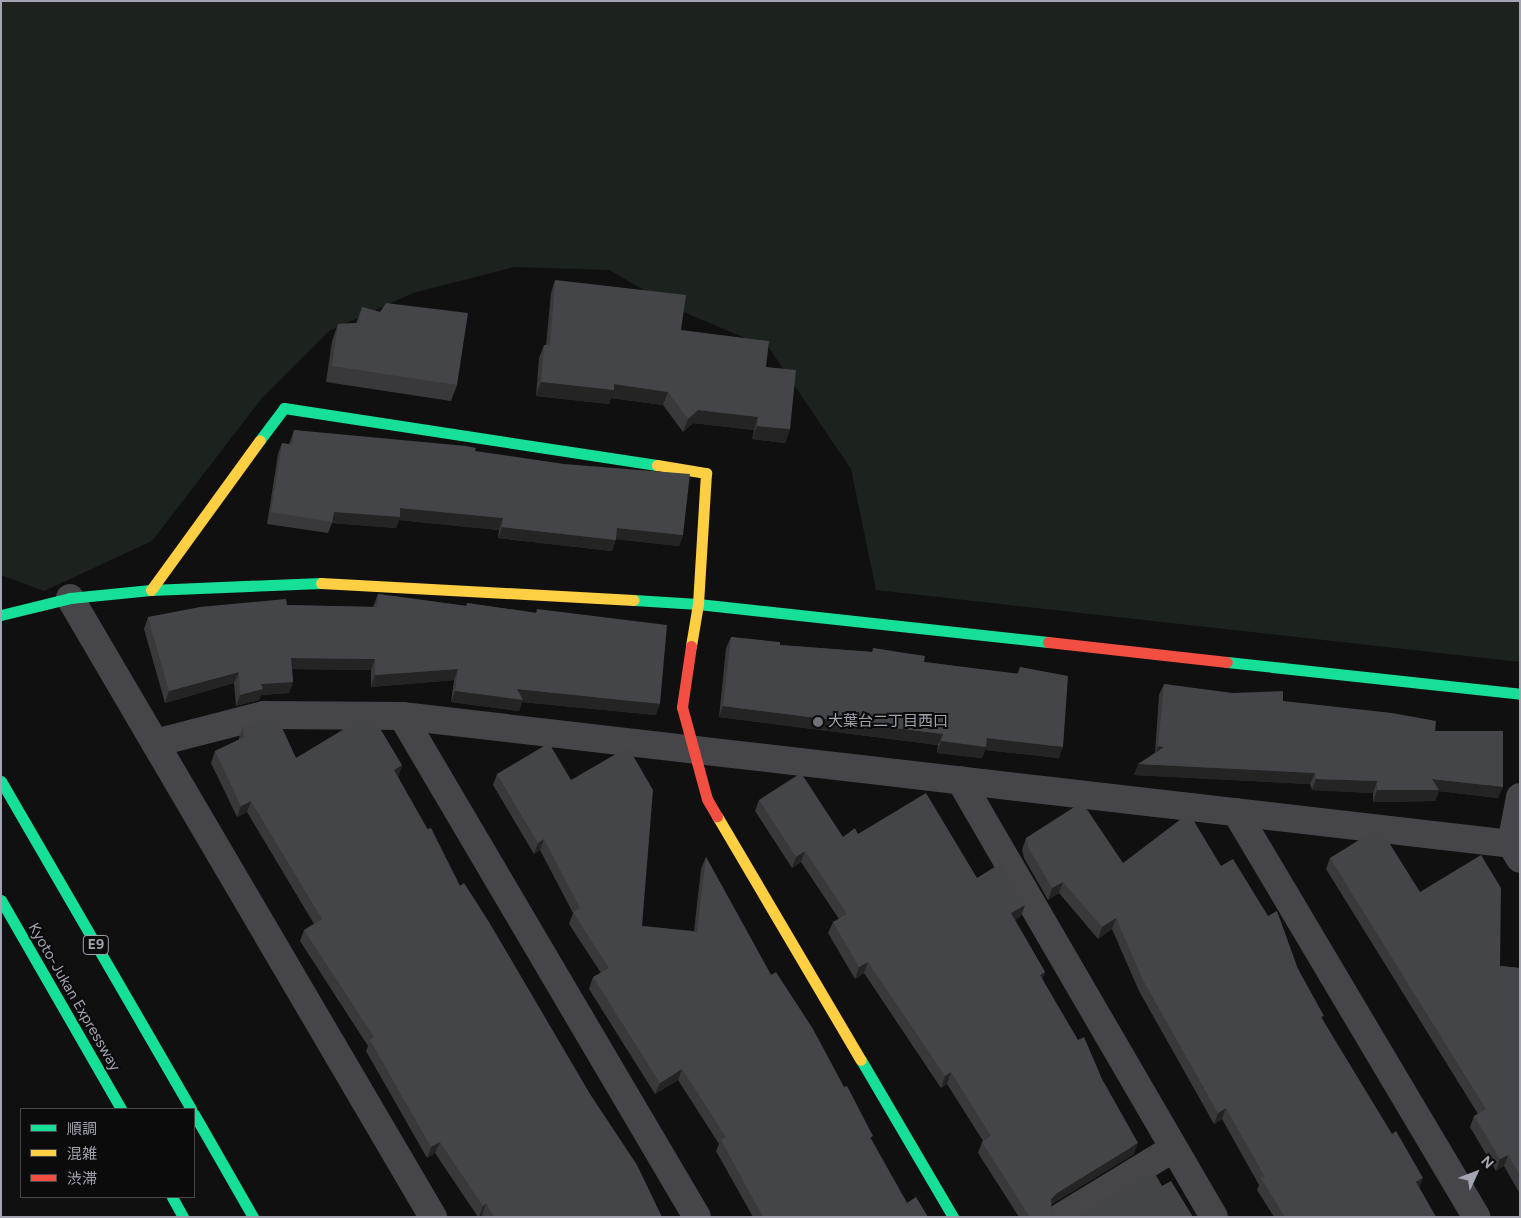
<!DOCTYPE html>
<html>
<head>
<meta charset="utf-8">
<style>
	body { margin:0 }
	#map { position:relative; width:1521px; height:1218px; overflow:hidden; background:#101011; font-family:Figtree,"Noto Sans JP",sans-serif }
	div>[style] { position:absolute }
	[style*='--x'] { left:calc(var(--x)*1px); top:calc(var(--y)*1px); width:calc(var(--w)*1px); rotate:calc(var(--a)*1deg) }
	.green>* { inset:0; background:#1c221e }
	.street>* { height:28px; margin:-14px; padding:0 14px; transform-origin:14px; border-radius:14px; background:#46464a }
	.fast>* { height:11px; margin:-5.5px; padding:0 5.5px; transform-origin:5.5px; border-radius:5.5px; background:#16e098 }
	.slow>* { height:11px; margin:-5.5px; padding:0 5.5px; transform-origin:5.5px; border-radius:5.5px; background:#ffcf43 }
	.jam>* { height:11px; margin:-5.5px; padding:0 5.5px; transform-origin:5.5px; border-radius:5.5px; background:#f24e42 }
	.wall>* { inset:0; background:#39393c }
	.shaded-wall>* { inset:0; background:#242425 }
	.building>* { inset:0; background:#444548 }
	.dots>* { width:14px; height:14px; translate:-50% -50%; box-sizing:border-box; border:2px solid #0b0b0c; border-radius:50% }
	span { translate:-50% -50%; white-space:nowrap; text-align:center; line-height:1.15; -webkit-text-stroke:4px #0b0b0c; paint-order:stroke }
	.shield-label span { padding:1px 4px; background:#0b0b0c; border:1px solid; border-radius:4px; -webkit-text-stroke-width:0 }
	.shield-label { font-size:14px; color:#a2a4b1; font-weight:700 }
	.poi-label { font-size:15px; color:#a2a4b1 }
	.left { translate:0 -50%; text-align:left }
	.street-label { font-size:15px; color:#a2a4b1 }
	.frame { position:absolute; inset:0; border:2px solid #a2a4b1; pointer-events:none }
	.legend { position:absolute; left:20px; top:1108px; width:175px; height:90px; box-sizing:border-box; background:#0b0b0c; border:1px solid #47484e; margin:0; padding:6px 9px; list-style:none; font-size:15px; color:#a2a4b1 }
	.legend li { display:flex; align-items:center; gap:10px; height:25px }
	.legend b { width:25px; border:1px solid #47484e }
	.north { position:absolute; left:1451px; top:1148px; width:50px; height:50px; -webkit-text-stroke:4px #0b0b0c; paint-order:stroke; rotate:47deg; font-size:14px; font-weight:700; line-height:20px; text-align:center; color:#a2a4b1 }
	.north::after { content:''; display:block; margin:auto; width:18px; height:22px; background:#a2a4b1; clip-path:polygon(50% 0,100% 100%,50% 72%,0 100%) }
</style>
</head>
<body>
<div id="map">
	<div class="green">
		<div style="clip-path:polygon(1px 1px,1520px 1px,1520px 662px,876px 590px,851px 469px,769px 348px,679px 310px,609px 270px,514px 267px,413px 293px,329px 331px,262px 398px,152px 541px,44px 591px,1px 575px)"></div>
	</div>
	<div class="street">
		<div style="--x:70;--y:598;--w:718;--a:59.61"></div>
		<div style="--x:402;--y:716;--w:581;--a:59.51"></div>
		<div style="--x:155;--y:743;--w:113;--a:-14.4"></div>
		<div style="--x:264;--y:715;--w:138;--a:0.4"></div>
		<div style="--x:402;--y:716;--w:1125;--a:6.58"></div>
		<div style="--x:960;--y:780;--w:505;--a:59.83"></div>
		<div style="--x:1520;--y:797;--w:48;--a:100.8"></div>
		<div style="--x:1511;--y:844;--w:17;--a:59"></div>
		<div style="--x:1236;--y:812;--w:471;--a:59.3"></div>
		<div style="--x:1061;--y:1217;--w:132;--a:-31.4"></div>
	</div>
	<div class="fast">
		<div style="--x:260;--y:440;--w:40;--a:-53"></div>
		<div style="--x:284;--y:408;--w:377;--a:8.7"></div>
		<div style="--x:634;--y:600;--w:64;--a:3.6"></div>
		<div style="--x:698;--y:604;--w:352;--a:6.2"></div>
		<div style="--x:1;--y:615;--w:71;--a:-13.8"></div>
		<div style="--x:70;--y:598;--w:81;--a:-5.6"></div>
		<div style="--x:151;--y:590;--w:170;--a:-2.4"></div>
		<div style="--x:1227;--y:662;--w:295;--a:6.2"></div>
		<div style="--x:1;--y:781;--w:379;--a:59.9"></div>
		<div style="--x:1;--y:900;--w:241;--a:60.1"></div>
		<div style="--x:861;--y:1060;--w:182;--a:59.6"></div>
		<div style="--x:194;--y:1114;--w:119;--a:60.2"></div>
		<div style="--x:172;--y:1197;--w:23;--a:61"></div>
	</div>
	<div class="slow">
		<div style="--x:657;--y:465;--w:50;--a:9.3"></div>
		<div style="--x:706;--y:473;--w:131;--a:93.5"></div>
		<div style="--x:698;--y:604;--w:43;--a:99.5"></div>
		<div style="--x:321;--y:583;--w:313;--a:3.1"></div>
		<div style="--x:151;--y:590;--w:185;--a:-54"></div>
		<div style="--x:717;--y:816;--w:283;--a:59.5"></div>
	</div>
	<div class="jam">
		<div style="--x:1048;--y:642;--w:180;--a:6.4"></div>
		<div style="--x:691;--y:646;--w:62;--a:98.4"></div>
		<div style="--x:682;--y:707;--w:95;--a:74.8"></div>
		<div style="--x:707;--y:799;--w:20;--a:60"></div>
	</div>
	<div class="wall">
		<div style="clip-path:polygon(555px 280px,681px 330px,766px 367px,790px 429px,785px 443px,752px 439px,754px 430px,693px 423px,683px 432px,663px 405px,611px 398px,609px 404px,536px 396px,539px 358px,544px 345px,546px 345px,551px 293px)"></div>
		<div style="clip-path:polygon(362px 307px,380px 312px,457px 385px,451px 401px,326px 382px,332px 341px,338px 324px,356px 323px)"></div>
		<div style="clip-path:polygon(294px 430px,475px 451px,683px 535px,679px 546px,616px 539px,612px 551px,498px 538px,499px 530px,399px 520px,396px 528px,332px 523px,328px 533px,267px 524px,278px 454px,282px 443px,289px 444px)"></div>
		<div style="clip-path:polygon(378px 594px,466px 606px,467px 603px,536px 613px,537px 609px,656px 715px,522px 702px,519px 711px,451px 702px,454px 680px,371px 687px,371px 670px,292px 669px,293px 682px,289px 693px,261px 695px,259px 700px,236px 706px,234px 683px,165px 703px,144px 629px,148px 617px,287px 605px,373px 607px)"></div>
		<div style="clip-path:polygon(731px 637px,780px 645px,872px 652px,873px 648px,924px 662px,1017px 674px,1020px 667px,1059px 758px,985px 750px,982px 758px,937px 753px,938px 745px,719px 717px,726px 648px)"></div>
		<div style="clip-path:polygon(1164px 684px,1283px 701px,1435px 731px,1498px 798px,1439px 791px,1435px 801px,1373px 802px,1373px 793px,1312px 790px,1310px 784px,1134px 775px,1155px 753px,1159px 695px)"></div>
		<div style="clip-path:polygon(243px 726px,296px 758px,402px 765px,398px 777px,460px 886px,662px 1217px,483px 1217px,482px 1215px,478px 1217px,435px 1153px,427px 1158px,366px 1051px,368px 1046px,300px 941px,304px 930px,314px 924px,247px 812px,237px 817px,211px 763px,215px 751px,239px 740px,239px 738px)"></div>
		<div style="clip-path:polygon(497px 774px,642px 926px,694px 931px,701px 869px,706px 857px,771px 975px,872px 1140px,907px 1203px,928px 1217px,753px 1217px,716px 1151px,719px 1144px,678px 1080px,655px 1094px,589px 989px,593px 977px,601px 973px,569px 924px,573px 913px,540px 850px,534px 854px,493px 785px)"></div>
		<div style="clip-path:polygon(759px 800px,843px 837px,858px 834px,977px 878px,1025px 905px,1021px 916px,1015px 920px,1045px 972px,1042px 979px,1134px 1154px,1052px 1204px,1051px 1205px,1052px 1213px,1055px 1217px,1019px 1217px,978px 1153px,982px 1142px,983px 1141px,947px 1084px,941px 1088px,864px 973px,855px 979px,828px 933px,833px 922px,839px 919px,801px 862px,792px 868px,755px 811px)"></div>
		<div style="clip-path:polygon(1026px 838px,1123px 863px,1221px 866px,1298px 969px,1323px 1020px,1436px 1217px,1274px 1217px,1257px 1190px,1259px 1185px,1222px 1119px,1214px 1124px,1139px 991px,1112px 929px,1098px 939px,1059px 893px,1048px 900px,1024px 858px,1022px 850px)"></div>
		<div style="clip-path:polygon(1330px 858px,1500px 966px,1520px 968px,1520px 1194px,1504px 1166px,1496px 1171px,1470px 1127px,1474px 1116px,1478px 1114px,1326px 869px)"></div>
	</div>
	<div class="shaded-wall">
		<div style="clip-path:polygon(541px 382px,614px 384px,668px 392px,663px 405px,611px 398px,609px 404px,536px 396px)"></div>
		<div style="clip-path:polygon(698px 410px,758px 417px,754px 430px,693px 423px,683px 432px,688px 419px)"></div>
		<div style="clip-path:polygon(757px 426px,790px 429px,785px 443px,752px 439px)"></div>
		<div style="clip-path:polygon(400px 508px,503px 518px,499px 530px,399px 520px,396px 528px,332px 523px,334px 512px)"></div>
		<div style="clip-path:polygon(502px 527px,616px 540px,612px 551px,498px 538px)"></div>
		<div style="clip-path:polygon(617px 528px,683px 535px,679px 546px,613px 539px)"></div>
		<div style="clip-path:polygon(291px 658px,375px 659px,371px 670px,287px 669px)"></div>
		<div style="clip-path:polygon(458px 669px,454px 680px,371px 687px,375px 675px)"></div>
		<div style="clip-path:polygon(239px 672px,234px 683px,165px 703px,169px 691px)"></div>
		<div style="clip-path:polygon(293px 682px,289px 693px,261px 695px,259px 700px,236px 706px,240px 695px,261px 684px)"></div>
		<div style="clip-path:polygon(517px 689px,660px 704px,656px 715px,522px 702px,519px 711px,451px 702px,455px 691px)"></div>
		<div style="clip-path:polygon(723px 706px,943px 734px,938px 745px,719px 717px)"></div>
		<div style="clip-path:polygon(987px 738px,1063px 747px,1059px 758px,985px 750px,982px 758px,937px 753px,941px 741px)"></div>
		<div style="clip-path:polygon(1158px 746px,1164px 747px,1154px 758px)"></div>
		<div style="clip-path:polygon(1138px 764px,1315px 773px,1310px 784px,1134px 775px)"></div>
		<div style="clip-path:polygon(402px 765px,398px 776px,390px 781px,394px 770px)"></div>
		<div style="clip-path:polygon(1316px 779px,1377px 781px,1373px 793px,1312px 790px)"></div>
		<div style="clip-path:polygon(1432px 779px,1503px 787px,1498px 798px,1439px 791px,1435px 801px,1373px 802px,1377px 790px)"></div>
		<div style="clip-path:polygon(251px 801px,247px 812px,237px 817px,241px 806px)"></div>
		<div style="clip-path:polygon(544px 839px,540px 850px,534px 854px,538px 843px)"></div>
		<div style="clip-path:polygon(805px 851px,801px 862px,792px 868px,796px 857px)"></div>
		<div style="clip-path:polygon(1063px 882px,1059px 893px,1048px 900px,1052px 888px)"></div>
		<div style="clip-path:polygon(1025px 905px,1021px 916px,1007px 925px,1011px 913px)"></div>
		<div style="clip-path:polygon(1116px 918px,1112px 929px,1098px 939px,1102px 927px)"></div>
		<div style="clip-path:polygon(868px 962px,864px 973px,855px 979px,859px 967px)"></div>
		<div style="clip-path:polygon(1045px 972px,1041px 983px,1040px 975px)"></div>
		<div style="clip-path:polygon(682px 1069px,678px 1080px,655px 1094px,660px 1083px)"></div>
		<div style="clip-path:polygon(951px 1072px,947px 1084px,941px 1088px,945px 1076px)"></div>
		<div style="clip-path:polygon(1226px 1108px,1222px 1119px,1214px 1124px,1218px 1113px)"></div>
		<div style="clip-path:polygon(440px 1142px,435px 1153px,427px 1158px,431px 1147px)"></div>
		<div style="clip-path:polygon(1138px 1143px,1134px 1154px,1052px 1204px,1047px 1210px,1051px 1199px,1057px 1193px)"></div>
		<div style="clip-path:polygon(1508px 1155px,1504px 1166px,1496px 1171px,1500px 1159px)"></div>
		<div style="clip-path:polygon(1423px 1178px,1419px 1189px,1416px 1182px)"></div>
		<div style="clip-path:polygon(486px 1203px,482px 1215px,479px 1217px,483px 1206px)"></div>
	</div>
	<div class="building">
		<div style="clip-path:polygon(555px 280px,686px 295px,681px 330px,769px 341px,766px 367px,796px 370px,790px 429px,757px 426px,758px 417px,698px 410px,688px 419px,668px 392px,614px 384px,614px 390px,541px 382px,544px 345px,550px 345px)"></div>
		<div style="clip-path:polygon(386px 303px,468px 313px,457px 385px,332px 366px,338px 324px,358px 323px,362px 307px,380px 312px)"></div>
		<div style="clip-path:polygon(294px 430px,466px 446px,476px 448px,475px 451px,564px 464px,690px 474px,683px 535px,617px 528px,616px 540px,502px 527px,503px 518px,400px 508px,400px 517px,334px 512px,332px 522px,271px 512px,282px 443px,292px 445px)"></div>
		<div style="clip-path:polygon(378px 594px,467px 606px,467px 603px,537px 613px,537px 609px,667px 625px,660px 704px,517px 689px,523px 700px,455px 691px,458px 669px,375px 675px,375px 659px,291px 658px,293px 682px,261px 684px,263px 689px,240px 695px,239px 672px,169px 691px,148px 617px,200px 607px,286px 599px,287px 605px,377px 607px)"></div>
		<div style="clip-path:polygon(731px 637px,780px 642px,780px 645px,873px 652px,873px 648px,925px 656px,924px 662px,1019px 674px,1020px 667px,1068px 676px,1063px 747px,987px 738px,986px 747px,941px 741px,943px 734px,723px 706px)"></div>
		<div style="clip-path:polygon(1164px 684px,1233px 693px,1283px 691px,1283px 701px,1392px 713px,1436px 721px,1435px 731px,1503px 731px,1503px 787px,1432px 779px,1439px 790px,1377px 790px,1377px 781px,1316px 779px,1315px 773px,1138px 764px,1164px 747px,1158px 746px)"></div>
		<div style="clip-path:polygon(278px 719px,296px 758px,359px 720px,375px 720px,402px 765px,394px 770px,427px 829px,431px 828px,460px 886px,464px 883px,489px 922px,590px 1094px,637px 1165px,662px 1217px,494px 1217px,486px 1203px,483px 1206px,440px 1142px,431px 1147px,370px 1040px,374px 1037px,304px 930px,322px 919px,251px 801px,241px 806px,215px 751px,244px 737px,243px 726px)"></div>
		<div style="clip-path:polygon(549px 743px,571px 780px,628px 747px,653px 790px,642px 926px,697px 932px,706px 857px,771px 975px,776px 972px,813px 1029px,844px 1087px,847px 1086px,873px 1136px,870px 1138px,907px 1203px,916px 1197px,928px 1217px,763px 1217px,721px 1140px,726px 1137px,682px 1069px,660px 1083px,593px 977px,609px 968px,573px 912px,580px 908px,544px 839px,538px 843px,497px 774px)"></div>
		<div style="clip-path:polygon(801px 773px,843px 837px,855px 828px,858px 834px,926px 793px,977px 878px,1001px 863px,1025px 905px,1011px 913px,1045px 972px,1040px 975px,1078px 1040px,1084px 1037px,1102px 1079px,1138px 1143px,1057px 1193px,1051px 1199px,1052px 1213px,1055px 1217px,1030px 1217px,982px 1142px,991px 1136px,951px 1072px,945px 1076px,868px 962px,859px 967px,833px 922px,847px 914px,805px 851px,796px 857px,759px 800px)"></div>
		<div style="clip-path:polygon(1082px 802px,1123px 863px,1189px 813px,1221px 866px,1233px 859px,1268px 916px,1277px 911px,1298px 969px,1324px 1016px,1321px 1017px,1392px 1134px,1396px 1131px,1423px 1178px,1416px 1182px,1436px 1217px,1285px 1217px,1261px 1178px,1265px 1177px,1226px 1108px,1218px 1113px,1143px 980px,1116px 918px,1102px 927px,1063px 882px,1052px 888px,1028px 847px,1026px 838px)"></div>
		<div style="clip-path:polygon(1372px 832px,1383px 833px,1420px 892px,1481px 855px,1501px 888px,1500px 966px,1520px 968px,1520px 1175px,1508px 1155px,1500px 1159px,1474px 1116px,1486px 1109px,1330px 858px)"></div>
		<div style="clip-path:polygon(1153px 1170px,1162px 1186px,1171px 1181px,1193px 1217px,1077px 1217px)"></div>
	</div>
	<div class="dots">
		<div style="left:818px;top:722px;background:#6f7079"></div>
	</div>
	<div class="shield-label">
		<span style="left:96px;top:945px">E9</span>
	</div>
	<div class="poi-label">
		<span class="left" style="left:828px;top:722px">大葉台二丁目西口</span>
	</div>
	<div class="street-label">
		<span style="left:74px;top:997px;rotate:60deg">Kyoto-Jukan Expressway</span>
	</div>
	<div class="frame"></div>
	<ul class="legend">
	<li><b style="height:6px;background:#16e098"></b>順調</li>
	<li><b style="height:6px;background:#ffcf43"></b>混雑</li>
	<li><b style="height:6px;background:#f24e42"></b>渋滞</li>
	</ul>
	<div class="north">N</div>
</div>
</body>
</html>
